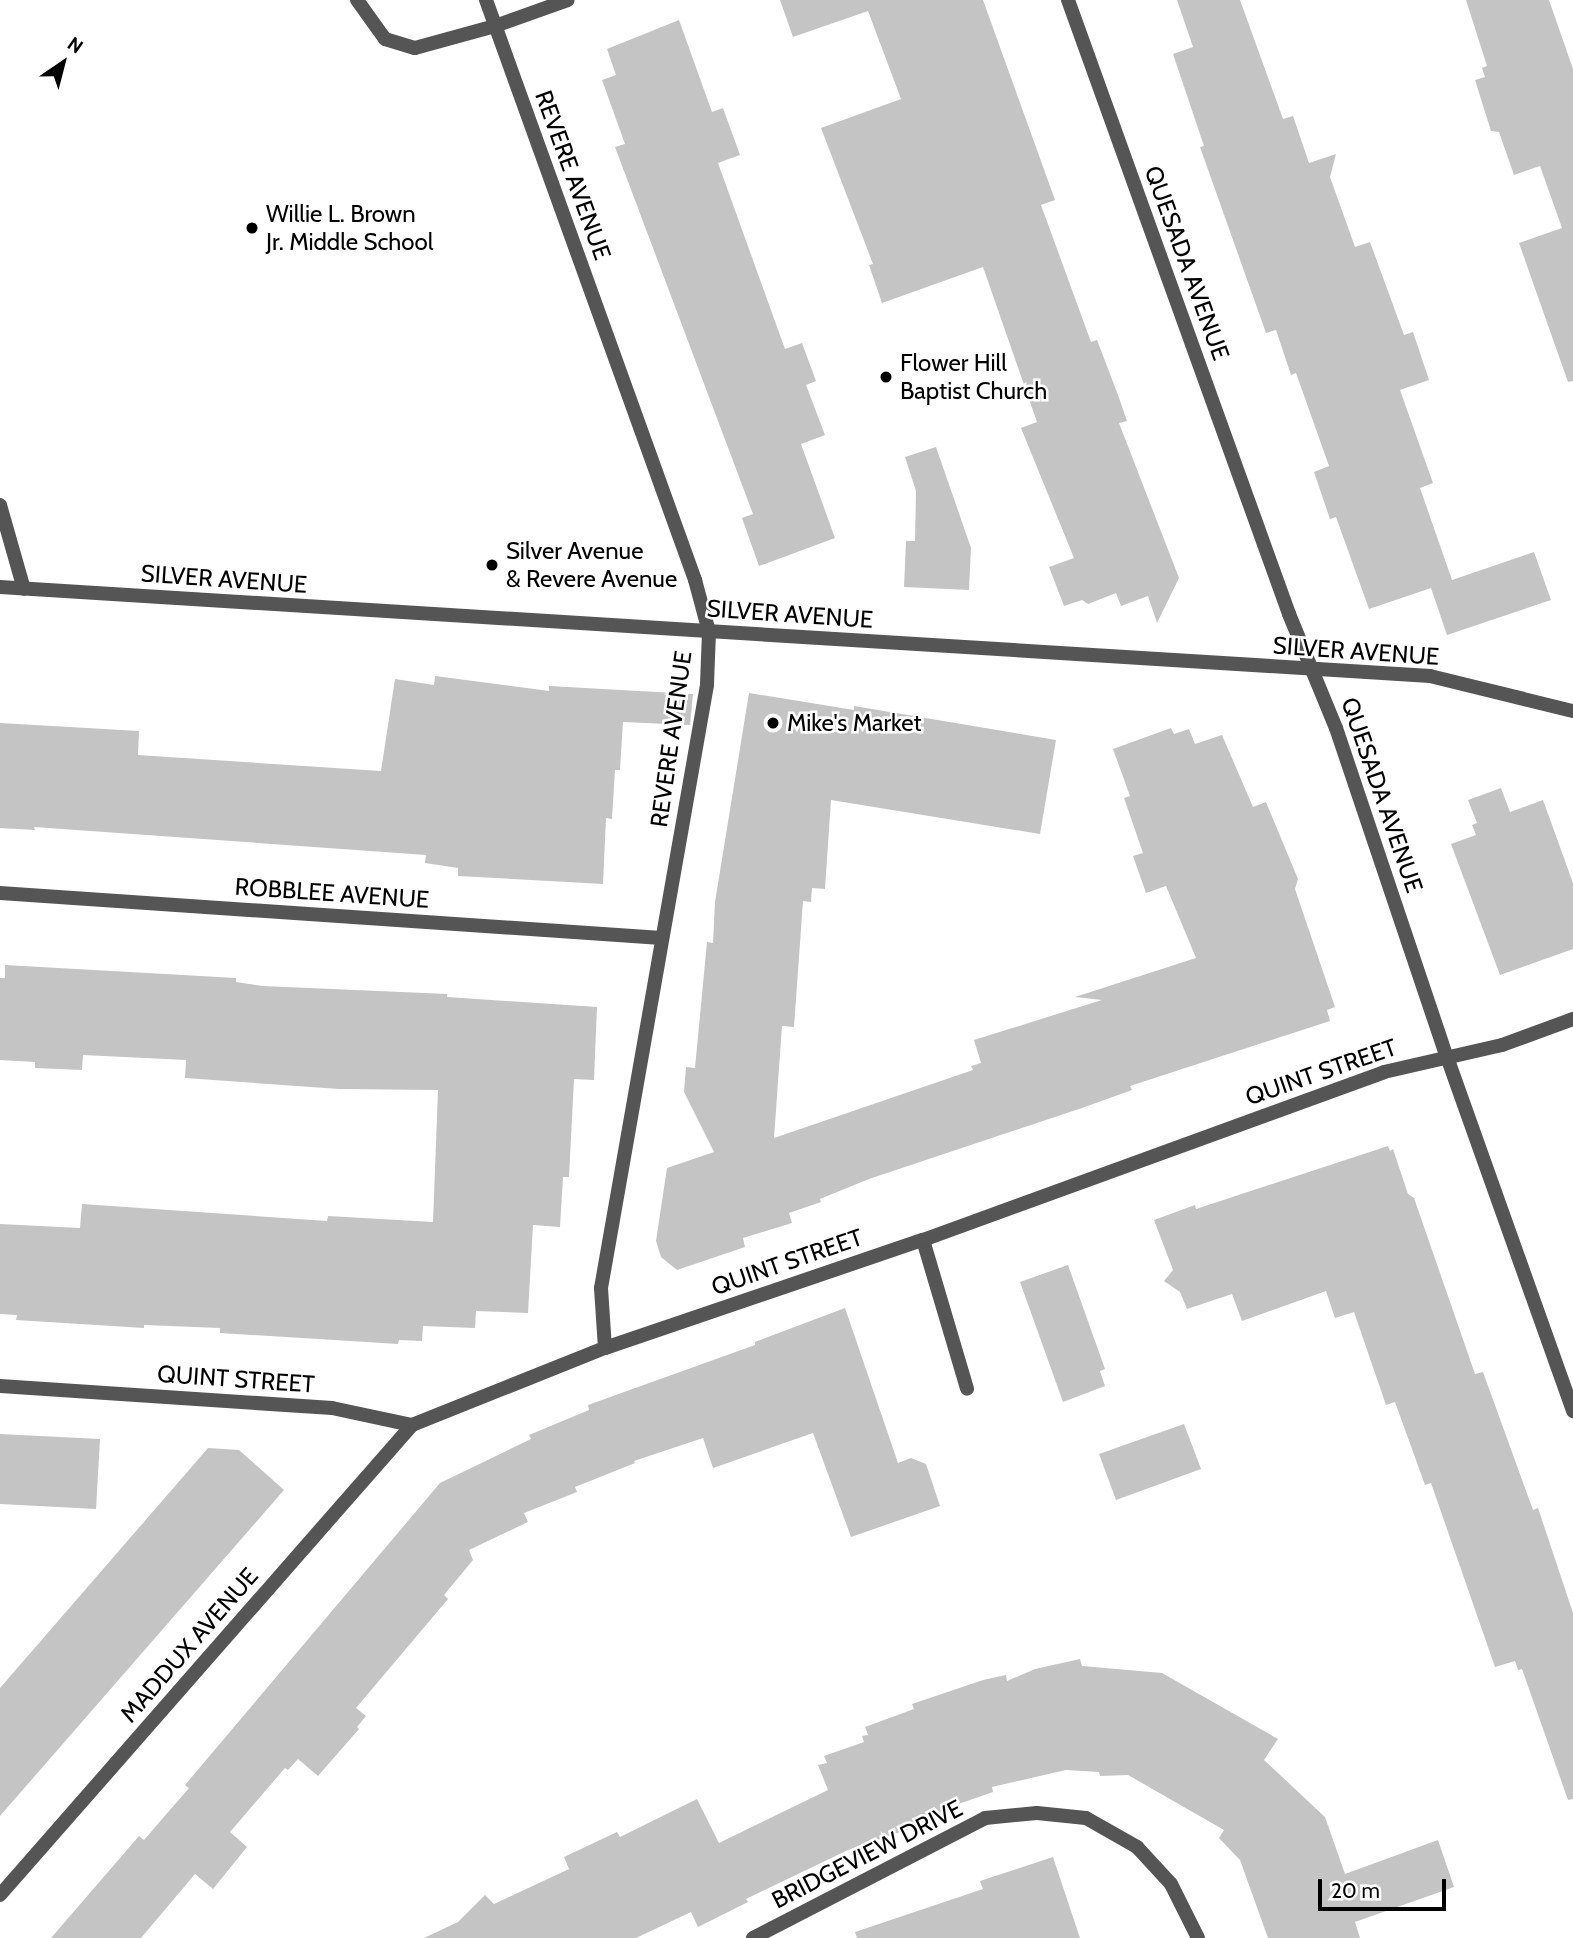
<!DOCTYPE html>
<html>
<head>
<meta charset="utf-8">
<style>
	body { margin:0 }
	#map { position:relative; width:1573px; height:1938px; overflow:hidden; background:#fff; font-family:Cabin,sans-serif }
	div>[style] { position:absolute }
	[style*='--x'] { left:calc(var(--x)*1px); top:calc(var(--y)*1px); width:calc(var(--w)*1px); rotate:calc(var(--a)*1deg) }
	.building>* { inset:0; background:#c4c4c4 }
	.service>* { height:14px; margin:-7px; padding:0 7px; transform-origin:7px; border-radius:7px; background:#555 }
	.minor>* { height:14px; margin:-7px; padding:0 7px; transform-origin:7px; border-radius:7px; background:#555 }
	.tertiary>* { height:14px; margin:-7px; padding:0 7px; transform-origin:7px; border-radius:7px; background:#555 }
	.dots>* { width:19px; height:19px; translate:-50% -50%; box-sizing:border-box; border:4px solid #fff; border-radius:50% }
	span { translate:-50% -50%; white-space:nowrap; text-align:center; line-height:1.15; -webkit-text-stroke:5px #fff; paint-order:stroke }
	.street-label { font-size:24px; color:#000 }
	.poi-label { font-size:24px; color:#000 }
	.left { translate:0 -50%; text-align:left }
	.north { position:absolute; left:28px; top:28px; width:70px; height:70px; -webkit-text-stroke:5px #fff; paint-order:stroke; rotate:35deg; font-size:19px; font-weight:700; line-height:28px; text-align:center; color:#000 }
	.north::after { content:''; display:block; margin:auto; width:24px; height:32px; background:#000; clip-path:polygon(50% 0,100% 100%,50% 72%,0 100%) }
	.scale { position:absolute; left:1318px; top:1879px; width:128px; height:32px; box-sizing:border-box; border:4px solid #000; border-top:0; padding-left:9px; font-size:21px; line-height:24px; white-space:nowrap; color:#000; -webkit-text-stroke:5px #fff; paint-order:stroke }
</style>
</head>
<body>
<div id="map">
	<div class="building">
		<div style="clip-path:polygon(780px 0,983px 0,1055px 200px,1041px 205px,1091px 342px,1097px 340px,1118px 395px,1127px 421px,1119px 423px,1179px 578px,1157px 623px,1148px 596px,1121px 606px,1116px 593px,1088px 604px,1082px 600px,1064px 606px,1049px 567px,1074px 558px,1021px 428px,1037px 422px,983px 267px,882px 303px,869px 265px,873px 264px,821px 128px,901px 99px,868px 11px,793px 37px)"></div>
		<div style="clip-path:polygon(1177px 0,1240px 0,1283px 119px,1293px 116px,1309px 163px,1336px 154px,1330px 177px,1355px 247px,1370px 242px,1404px 335px,1413px 332px,1429px 380px,1400px 390px,1433px 483px,1420px 488px,1452px 580px,1534px 552px,1551px 600px,1447px 635px,1431px 588px,1369px 609px,1336px 517px,1330px 519px,1314px 472px,1329px 466px,1296px 373px,1291px 375px,1276px 330px,1266px 333px,1200px 147px,1204px 146px,1173px 54px,1193px 47px)"></div>
		<div style="clip-path:polygon(1466px 0,1549px 0,1573px 69px,1573px 381px,1568px 382px,1519px 243px,1562px 228px,1540px 166px,1514px 175px,1499px 132px,1491px 131px,1475px 80px,1485px 77px,1482px 68px,1487px 66px)"></div>
		<div style="clip-path:polygon(679px 20px,712px 112px,723px 108px,740px 155px,718px 163px,785px 349px,802px 343px,816px 381px,806px 385px,825px 435px,801px 444px,835px 538px,759px 566px,742px 518px,753px 514px,615px 147px,625px 144px,602px 80px,616px 75px,607px 49px)"></div>
		<div style="clip-path:polygon(936px 447px,971px 548px,969px 590px,904px 587px,906px 541px,915px 541px,916px 491px,905px 457px)"></div>
		<div style="clip-path:polygon(435px 676px,549px 691px,549px 686px,693px 694px,690px 725px,623px 722px,620px 770px,615px 770px,612px 819px,606px 818px,603px 884px,458px 876px,458px 868px,425px 863px,426px 855px,34px 827px,35px 830px,0 828px,0 723px,139px 731px,138px 755px,381px 771px,395px 679px,434px 685px)"></div>
		<div style="clip-path:polygon(749px 693px,854px 710px,854px 706px,1056px 740px,1040px 834px,831px 800px,825px 889px,812px 888px,811px 902px,803px 901px,794px 1027px,782px 1026px,774px 1138px,973px 1070px,971px 1066px,981px 1063px,974px 1040px,1102px 1000px,1075px 997px,1196px 958px,1166px 886px,1146px 893px,1133px 856px,1143px 853px,1124px 798px,1130px 796px,1113px 749px,1171px 728px,1174px 734px,1189px 729px,1195px 744px,1222px 735px,1253px 807px,1266px 802px,1298px 879px,1295px 889px,1335px 1007px,1327px 1010px,1330px 1021px,1130px 1086px,1132px 1090px,1082px 1108px,869px 1179px,820px 1199px,821px 1202px,789px 1213px,792px 1223px,743px 1238px,745px 1247px,677px 1270px,661px 1257px,656px 1241px,667px 1168px,714px 1152px,684px 1092px,686px 1067px,695px 1068px,707px 942px,713px 943px,715px 902px)"></div>
		<div style="clip-path:polygon(1501px 788px,1510px 812px,1543px 800px,1573px 883px,1573px 949px,1500px 975px,1451px 844px,1476px 835px,1472px 825px,1477px 823px,1468px 800px)"></div>
		<div style="clip-path:polygon(5px 965px,236px 978px,236px 982px,263px 986px,447px 994px,447px 997px,597px 1007px,594px 1080px,574px 1079px,569px 1177px,563px 1177px,560px 1227px,533px 1225px,528px 1313px,476px 1311px,475px 1328px,423px 1326px,422px 1341px,399px 1340px,398px 1344px,220px 1333px,220px 1328px,144px 1325px,144px 1328px,16px 1320px,17px 1315px,0 1314px,0 1224px,80px 1228px,82px 1204px,327px 1221px,328px 1216px,433px 1222px,438px 1090px,339px 1089px,185px 1078px,186px 1060px,83px 1055px,82px 1070px,35px 1068px,35px 1062px,0 1060px,0 978px,5px 978px)"></div>
		<div style="clip-path:polygon(1388px 1146px,1390px 1151px,1393px 1149px,1408px 1194px,1414px 1198px,1475px 1374px,1483px 1372px,1533px 1510px,1538px 1508px,1573px 1613px,1573px 1799px,1568px 1800px,1522px 1669px,1518px 1670px,1515px 1661px,1495px 1667px,1431px 1483px,1425px 1485px,1395px 1402px,1386px 1405px,1354px 1312px,1335px 1318px,1326px 1291px,1242px 1321px,1232px 1294px,1187px 1309px,1180px 1292px,1164px 1281px,1173px 1270px,1154px 1220px,1195px 1205px,1196px 1209px)"></div>
		<div style="clip-path:polygon(1068px 1265px,1105px 1369px,1100px 1371px,1105px 1386px,1063px 1402px,1020px 1282px)"></div>
		<div style="clip-path:polygon(845px 1308px,898px 1463px,911px 1458px,926px 1464px,940px 1506px,851px 1537px,813px 1433px,713px 1468px,703px 1438px,634px 1461px,635px 1463px,575px 1487px,577px 1492px,524px 1513px,528px 1522px,469px 1550px,473px 1560px,444px 1595px,448px 1599px,356px 1708px,366px 1716px,357px 1727px,359px 1729px,318px 1776px,298px 1759px,288px 1770px,285px 1768px,230px 1832px,247px 1847px,213px 1889px,195px 1874px,141px 1938px,51px 1938px,139px 1836px,144px 1840px,189px 1788px,185px 1785px,440px 1483px,531px 1439px,529px 1435px,589px 1410px,588px 1405px,755px 1345px,755px 1342px)"></div>
		<div style="clip-path:polygon(1184px 1424px,1201px 1469px,1116px 1500px,1099px 1454px)"></div>
		<div style="clip-path:polygon(0 1434px,100px 1439px,96px 1509px,0 1504px)"></div>
		<div style="clip-path:polygon(208px 1448px,239px 1450px,284px 1490px,0 1816px,0 1688px)"></div>
		<div style="clip-path:polygon(1080px 1659px,1082px 1666px,1162px 1673px,1278px 1739px,1264px 1760px,1325px 1817px,1345px 1874px,1438px 1840px,1454px 1887px,1355px 1922px,1360px 1938px,1268px 1938px,1240px 1860px,1219px 1838px,1224px 1830px,1128px 1775px,1100px 1776px,1099px 1772px,1066px 1770px,992px 1787px,993px 1792px,944px 1809px,947px 1816px,848px 1850px,746px 1899px,748px 1902px,698px 1927px,691px 1912px,636px 1938px,424px 1938px,458px 1922px,485px 1895px,494px 1904px,569px 1869px,564px 1857px,617px 1832px,620px 1837px,697px 1799px,719px 1843px,828px 1790px,818px 1765px,827px 1763px,824px 1756px,864px 1742px,862px 1736px,868px 1735px,865px 1727px,914px 1709px,912px 1704px,983px 1680px,1006px 1675px,1007px 1681px,1035px 1669px)"></div>
		<div style="clip-path:polygon(1053px 1857px,1080px 1938px,857px 1938px,855px 1932px,983px 1889px,980px 1881px)"></div>
	</div>
	<div class="service">
		<div style="--x:357;--y:0;--w:48;--a:54.3"></div>
		<div style="--x:385;--y:39;--w:31;--a:17"></div>
		<div style="--x:415;--y:48;--w:83;--a:-15.4"></div>
		<div style="--x:0;--y:505;--w:87;--a:74.1"></div>
	</div>
	<div class="minor">
		<div style="--x:486;--y:0;--w:617;--a:70.18"></div>
		<div style="--x:695;--y:580;--w:54;--a:74.9"></div>
		<div style="--x:709;--y:632;--w:53;--a:92.2"></div>
		<div style="--x:707;--y:685;--w:612;--a:99.97"></div>
		<div style="--x:601;--y:1288;--w:60;--a:86.2"></div>
		<div style="--x:1068;--y:0;--w:653;--a:70.2"></div>
		<div style="--x:1289;--y:614;--w:123;--a:67.6"></div>
		<div style="--x:1336;--y:728;--w:347;--a:71.4"></div>
		<div style="--x:1447;--y:1057;--w:376;--a:70.4"></div>
		<div style="--x:495;--y:26;--w:77;--a:-19.6"></div>
		<div style="--x:0;--y:893;--w:663;--a:3.89"></div>
		<div style="--x:923;--y:1240;--w:155;--a:73.5"></div>
		<div style="--x:0;--y:1386;--w:333;--a:3.8"></div>
		<div style="--x:332;--y:1408;--w:82;--a:12"></div>
		<div style="--x:412;--y:1425;--w:208;--a:-21.8"></div>
		<div style="--x:605;--y:1348;--w:336;--a:-18.8"></div>
		<div style="--x:923;--y:1240;--w:491;--a:-20"></div>
		<div style="--x:1384;--y:1072;--w:121;--a:-12.9"></div>
		<div style="--x:1502;--y:1045;--w:76;--a:-20.1"></div>
		<div style="--x:0;--y:1895;--w:625;--a:-48.76"></div>
		<div style="--x:753;--y:1938;--w:261;--a:-27.3"></div>
		<div style="--x:985;--y:1818;--w:52;--a:-5.5"></div>
		<div style="--x:1037;--y:1813;--w:49;--a:5.8"></div>
		<div style="--x:1086;--y:1818;--w:59;--a:29.6"></div>
		<div style="--x:1137;--y:1847;--w:50;--a:47.4"></div>
		<div style="--x:1171;--y:1884;--w:60;--a:63.4"></div>
	</div>
	<div class="tertiary">
		<div style="--x:0;--y:587;--w:1433;--a:3.56"></div>
		<div style="--x:1430;--y:676;--w:147;--a:13.8"></div>
	</div>
	<div class="dots">
		<div style="left:252px;top:228px;background:#000"></div>
		<div style="left:886px;top:377px;background:#000"></div>
		<div style="left:492px;top:565px;background:#000"></div>
		<div style="left:773px;top:723px;background:#000"></div>
	</div>
	<div class="street-label">
		<span style="left:573px;top:175px;rotate:70deg">REVERE AVENUE</span>
		<span style="left:1187px;top:263px;rotate:70deg">QUESADA AVENUE</span>
		<span style="left:224px;top:579px;rotate:4deg">SILVER AVENUE</span>
		<span style="left:790px;top:614px;rotate:4deg">SILVER AVENUE</span>
		<span style="left:1356px;top:651px;rotate:4deg">SILVER AVENUE</span>
		<span style="left:671px;top:739px;rotate:-82deg">REVERE AVENUE</span>
		<span style="left:1382px;top:795px;rotate:71deg">QUESADA AVENUE</span>
		<span style="left:332px;top:893px;rotate:4deg">ROBBLEE AVENUE</span>
		<span style="left:1321px;top:1072px;rotate:-19deg">QUINT STREET</span>
		<span style="left:787px;top:1262px;rotate:-19deg">QUINT STREET</span>
		<span style="left:236px;top:1379px;rotate:4deg">QUINT STREET</span>
		<span style="left:189px;top:1645px;rotate:-49deg">MADDUX AVENUE</span>
		<span style="left:867px;top:1854px;rotate:-27deg">BRIDGEVIEW DRIVE</span>
	</div>
	<div class="poi-label">
		<span class="left" style="left:266px;top:228px">Willie L. Brown<br>Jr. Middle School</span>
		<span class="left" style="left:900px;top:377px">Flower Hill<br>Baptist Church</span>
		<span class="left" style="left:506px;top:565px">Silver Avenue<br>&amp; Revere Avenue</span>
		<span class="left" style="left:787px;top:723px">Mike's Market</span>
	</div>
	<div class="north">N</div>
	<div class="scale">20 m</div>
</div>
</body>
</html>
